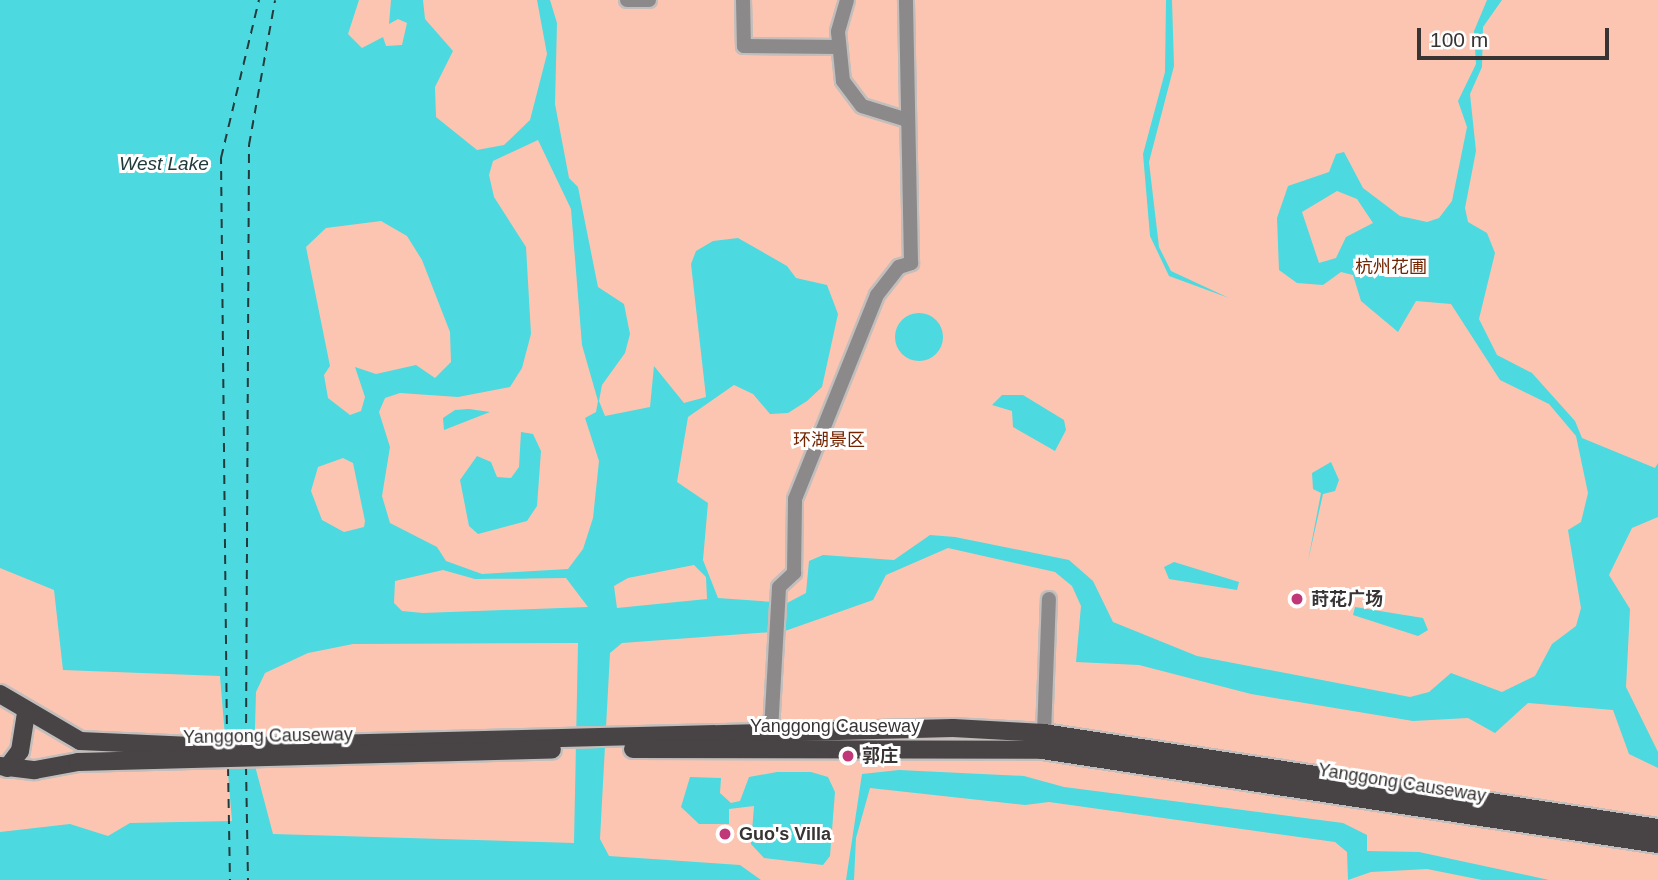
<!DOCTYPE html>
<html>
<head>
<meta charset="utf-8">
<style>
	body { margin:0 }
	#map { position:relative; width:1658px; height:880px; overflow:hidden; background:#e6e0dd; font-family:Arial,"Noto Sans SC",sans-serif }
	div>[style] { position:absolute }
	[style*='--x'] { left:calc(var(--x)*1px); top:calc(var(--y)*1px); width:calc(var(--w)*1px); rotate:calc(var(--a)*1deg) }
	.green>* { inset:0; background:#fcc5b1 }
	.water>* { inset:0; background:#4cd9df }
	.round { border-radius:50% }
	.ferry>* { height:2px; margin-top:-1px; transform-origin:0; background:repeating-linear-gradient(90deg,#223a3b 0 9px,transparent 0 16px) }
	.roads { filter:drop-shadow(2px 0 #c3bebb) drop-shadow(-2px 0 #c3bebb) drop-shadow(0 2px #c3bebb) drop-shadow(0 -2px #c3bebb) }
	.minor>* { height:14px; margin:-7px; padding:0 7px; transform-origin:7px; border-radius:7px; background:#8c898b }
	.major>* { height:18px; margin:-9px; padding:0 9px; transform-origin:9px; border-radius:9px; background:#484345 }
	.dots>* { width:19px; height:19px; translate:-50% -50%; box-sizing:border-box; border:4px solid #fff; border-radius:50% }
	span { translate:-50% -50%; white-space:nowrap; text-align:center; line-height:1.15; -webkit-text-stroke:6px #fff; paint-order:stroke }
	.park-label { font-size:18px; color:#732400 }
	.poi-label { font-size:18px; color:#373433; font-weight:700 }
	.left { translate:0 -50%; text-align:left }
	.street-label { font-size:18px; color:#373433 }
	.water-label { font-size:19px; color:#223a3b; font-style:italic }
	.scale { position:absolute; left:1417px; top:28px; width:192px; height:32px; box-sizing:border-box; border:4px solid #373433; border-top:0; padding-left:9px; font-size:21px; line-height:24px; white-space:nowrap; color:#373433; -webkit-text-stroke:5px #fff; paint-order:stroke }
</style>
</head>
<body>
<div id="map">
	<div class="green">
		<div style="clip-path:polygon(0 0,1658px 0,1658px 880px,0 880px)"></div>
	</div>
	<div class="water">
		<div style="clip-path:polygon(evenodd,0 0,359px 0,348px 34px,362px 48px,383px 37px,386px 46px,402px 45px,407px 23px,398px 19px,389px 24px,391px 0,423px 0,425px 19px,453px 51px,435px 87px,436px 117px,477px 150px,504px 145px,530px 120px,547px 54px,537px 0,550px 0,557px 23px,555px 104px,569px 178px,578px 187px,598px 287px,624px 304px,630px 334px,625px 353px,602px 385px,599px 401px,605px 416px,650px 407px,654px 366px,684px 403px,706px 397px,691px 264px,696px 251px,713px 241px,738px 238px,787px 266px,796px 278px,827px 285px,838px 314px,822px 387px,807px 401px,788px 413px,770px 414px,753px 394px,734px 385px,688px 417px,677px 482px,708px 503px,703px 560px,718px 598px,787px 603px,806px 593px,809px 561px,823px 555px,894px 560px,930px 535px,955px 537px,1069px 560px,1093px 581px,1113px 622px,1197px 656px,1410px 697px,1429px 692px,1451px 673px,1502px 692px,1535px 676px,1552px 644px,1576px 626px,1581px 608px,1568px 530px,1581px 522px,1588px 493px,1576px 436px,1549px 404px,1500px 380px,1451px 304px,1416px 301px,1398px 332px,1361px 301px,1353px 275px,1341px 272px,1323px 285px,1297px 283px,1279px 270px,1277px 218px,1288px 186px,1329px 172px,1336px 154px,1344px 152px,1363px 188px,1400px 216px,1427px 222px,1439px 218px,1452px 201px,1467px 127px,1458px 101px,1476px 64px,1474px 31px,1487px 0,1502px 0,1483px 27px,1482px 67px,1470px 94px,1476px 151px,1465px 208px,1468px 222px,1487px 233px,1495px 253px,1479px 319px,1497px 355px,1532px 373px,1575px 421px,1582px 438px,1655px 468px,1658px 463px,1658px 517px,1632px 528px,1609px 575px,1630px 609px,1626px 687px,1658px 752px,1658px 768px,1629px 754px,1613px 710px,1528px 703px,1495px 733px,1468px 718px,1413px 721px,1251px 694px,1139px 665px,1076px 662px,1081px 606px,1072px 586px,1055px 572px,948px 548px,886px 575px,873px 600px,785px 631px,622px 643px,610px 653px,600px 839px,609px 856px,740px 865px,761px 880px,0 880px,0 832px,70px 824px,108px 836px,130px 823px,232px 821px,220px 676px,63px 670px,54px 590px,0 568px,0 0,538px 140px,571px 209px,582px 345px,598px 401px,596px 412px,585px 418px,599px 461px,593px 518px,583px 549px,568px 569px,482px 574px,446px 561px,437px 547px,390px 523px,382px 496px,390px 447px,379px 412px,385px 398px,400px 393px,458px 397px,510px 387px,522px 368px,531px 334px,526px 247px,494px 197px,489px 175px,493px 161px,538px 140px,0 0,1337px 191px,1357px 199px,1373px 223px,1346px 237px,1336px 258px,1319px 263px,1302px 212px,1337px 191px,0 0,381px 221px,407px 236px,422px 260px,450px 332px,451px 362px,435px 378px,416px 365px,376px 374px,355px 367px,365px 397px,361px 411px,350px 415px,328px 398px,324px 375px,330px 366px,306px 247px,326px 228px,381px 221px,0 0,343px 458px,353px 463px,365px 521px,364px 527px,344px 532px,322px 520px,311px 491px,318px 467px,343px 458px,0 0,694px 565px,706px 577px,707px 599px,617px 608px,614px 586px,628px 578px,694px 565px,0 0,443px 570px,475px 579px,566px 578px,588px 607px,423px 613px,402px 611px,394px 603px,395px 581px,443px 570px,0 0,578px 643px,574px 843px,273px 834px,254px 762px,256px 692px,265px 673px,308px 653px,353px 644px,578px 643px)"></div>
		<div style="clip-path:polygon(1166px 0,1172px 0,1174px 66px,1149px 162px,1159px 247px,1171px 271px,1229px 298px,1169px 276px,1150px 236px,1143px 154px,1165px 72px)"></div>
		<div class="round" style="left:895px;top:313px;width:48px;height:48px"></div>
		<div style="clip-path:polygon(1002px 395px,1023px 395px,1064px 420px,1066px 430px,1055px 451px,1013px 427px,1012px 411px,992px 405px)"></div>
		<div style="clip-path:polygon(455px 410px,469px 409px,490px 412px,444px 430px,443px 418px)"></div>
		<div style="clip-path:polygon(521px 432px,533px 434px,541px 451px,537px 506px,527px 521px,478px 534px,469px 526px,460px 480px,477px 456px,491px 462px,497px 477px,511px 478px,519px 467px)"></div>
		<div style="clip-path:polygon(1331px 462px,1339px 480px,1335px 491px,1323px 494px,1308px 561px,1321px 493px,1313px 489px,1312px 473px)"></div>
		<div style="clip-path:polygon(1174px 562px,1239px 582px,1237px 590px,1169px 579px,1164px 567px)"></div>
		<div style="clip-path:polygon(1355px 607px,1423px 618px,1428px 630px,1418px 636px,1353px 615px)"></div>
		<div style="clip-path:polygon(899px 770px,1024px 776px,1064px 787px,1343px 823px,1367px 835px,1367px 851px,1419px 852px,1549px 880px,1482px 880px,1427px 869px,1371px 872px,1348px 880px,1347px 852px,1335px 842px,1049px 802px,1025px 805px,870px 788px,856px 838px,854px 880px,846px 880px,862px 774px)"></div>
		<div style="clip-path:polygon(777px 772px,811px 772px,828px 777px,835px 792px,830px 856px,823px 865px,764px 858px,751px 844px,754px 806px,729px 809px,729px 824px,699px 824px,681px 807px,690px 777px,721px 778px,720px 793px,731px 803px,740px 801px,749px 777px)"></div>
	</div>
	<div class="ferry">
		<div style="--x:246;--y:739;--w:594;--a:-89.71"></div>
		<div style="--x:249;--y:145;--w:147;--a:-79.8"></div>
		<div style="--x:227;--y:740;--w:582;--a:-90.59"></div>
		<div style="--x:221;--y:158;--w:163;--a:-76.5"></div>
		<div style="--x:246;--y:766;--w:114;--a:89"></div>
		<div style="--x:228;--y:767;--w:113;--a:89"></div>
	</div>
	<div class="roads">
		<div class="minor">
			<div style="--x:627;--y:0;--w:22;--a:0"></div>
			<div style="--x:743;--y:0;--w:46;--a:88.8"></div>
			<div style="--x:744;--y:46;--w:94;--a:0.6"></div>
			<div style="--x:847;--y:0;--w:33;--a:106"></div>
			<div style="--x:838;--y:32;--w:49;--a:84.2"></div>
			<div style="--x:843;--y:81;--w:31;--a:53"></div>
			<div style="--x:862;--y:106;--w:44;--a:17.2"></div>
			<div style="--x:771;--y:731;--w:144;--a:-86.8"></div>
			<div style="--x:779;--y:587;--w:21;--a:-43"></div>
			<div style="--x:794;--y:573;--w:74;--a:-89.2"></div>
			<div style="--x:795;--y:499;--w:220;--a:-68.1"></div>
			<div style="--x:877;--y:295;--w:36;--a:-52"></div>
			<div style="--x:899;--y:267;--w:13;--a:-18"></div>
			<div style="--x:911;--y:263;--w:263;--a:-91.1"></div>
			<div style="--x:1044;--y:733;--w:134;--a:-87.9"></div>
		</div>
		<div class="major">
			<div style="--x:0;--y:694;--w:93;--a:30.4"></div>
			<div style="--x:80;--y:741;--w:134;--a:2.6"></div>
			<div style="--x:214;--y:747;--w:739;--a:-1.47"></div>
			<div style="--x:953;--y:728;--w:91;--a:3.1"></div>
			<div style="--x:1044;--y:733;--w:621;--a:8.8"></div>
			<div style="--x:633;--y:749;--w:409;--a:0.1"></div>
			<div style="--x:1042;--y:750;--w:623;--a:8.68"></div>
			<div style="--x:0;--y:766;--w:35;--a:7"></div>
			<div style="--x:35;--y:770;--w:44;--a:-10.5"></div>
			<div style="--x:78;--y:762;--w:474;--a:-1.5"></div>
			<div style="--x:7;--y:768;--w:21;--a:-53"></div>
			<div style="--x:20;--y:751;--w:39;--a:-81"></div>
		</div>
	</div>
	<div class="dots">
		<div style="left:1297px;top:599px;background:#c03878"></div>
		<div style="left:848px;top:756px;background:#c03878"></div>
		<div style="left:725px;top:834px;background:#c03878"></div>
	</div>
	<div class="park-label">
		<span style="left:1391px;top:267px">杭州花圃</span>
		<span style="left:829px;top:440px">环湖景区</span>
	</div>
	<div class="poi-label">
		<span class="left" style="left:1311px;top:599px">莳花广场</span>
		<span class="left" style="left:862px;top:756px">郭庄</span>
		<span class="left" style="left:739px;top:834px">Guo's Villa</span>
	</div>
	<div class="street-label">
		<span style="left:835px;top:726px">Yanggong Causeway</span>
		<span style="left:268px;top:736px;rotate:-1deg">Yanggong Causeway</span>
		<span style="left:1402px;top:783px;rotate:9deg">Yanggong Causeway</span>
	</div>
	<div class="water-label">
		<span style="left:164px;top:164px">West Lake</span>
	</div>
	<div class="scale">100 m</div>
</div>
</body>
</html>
